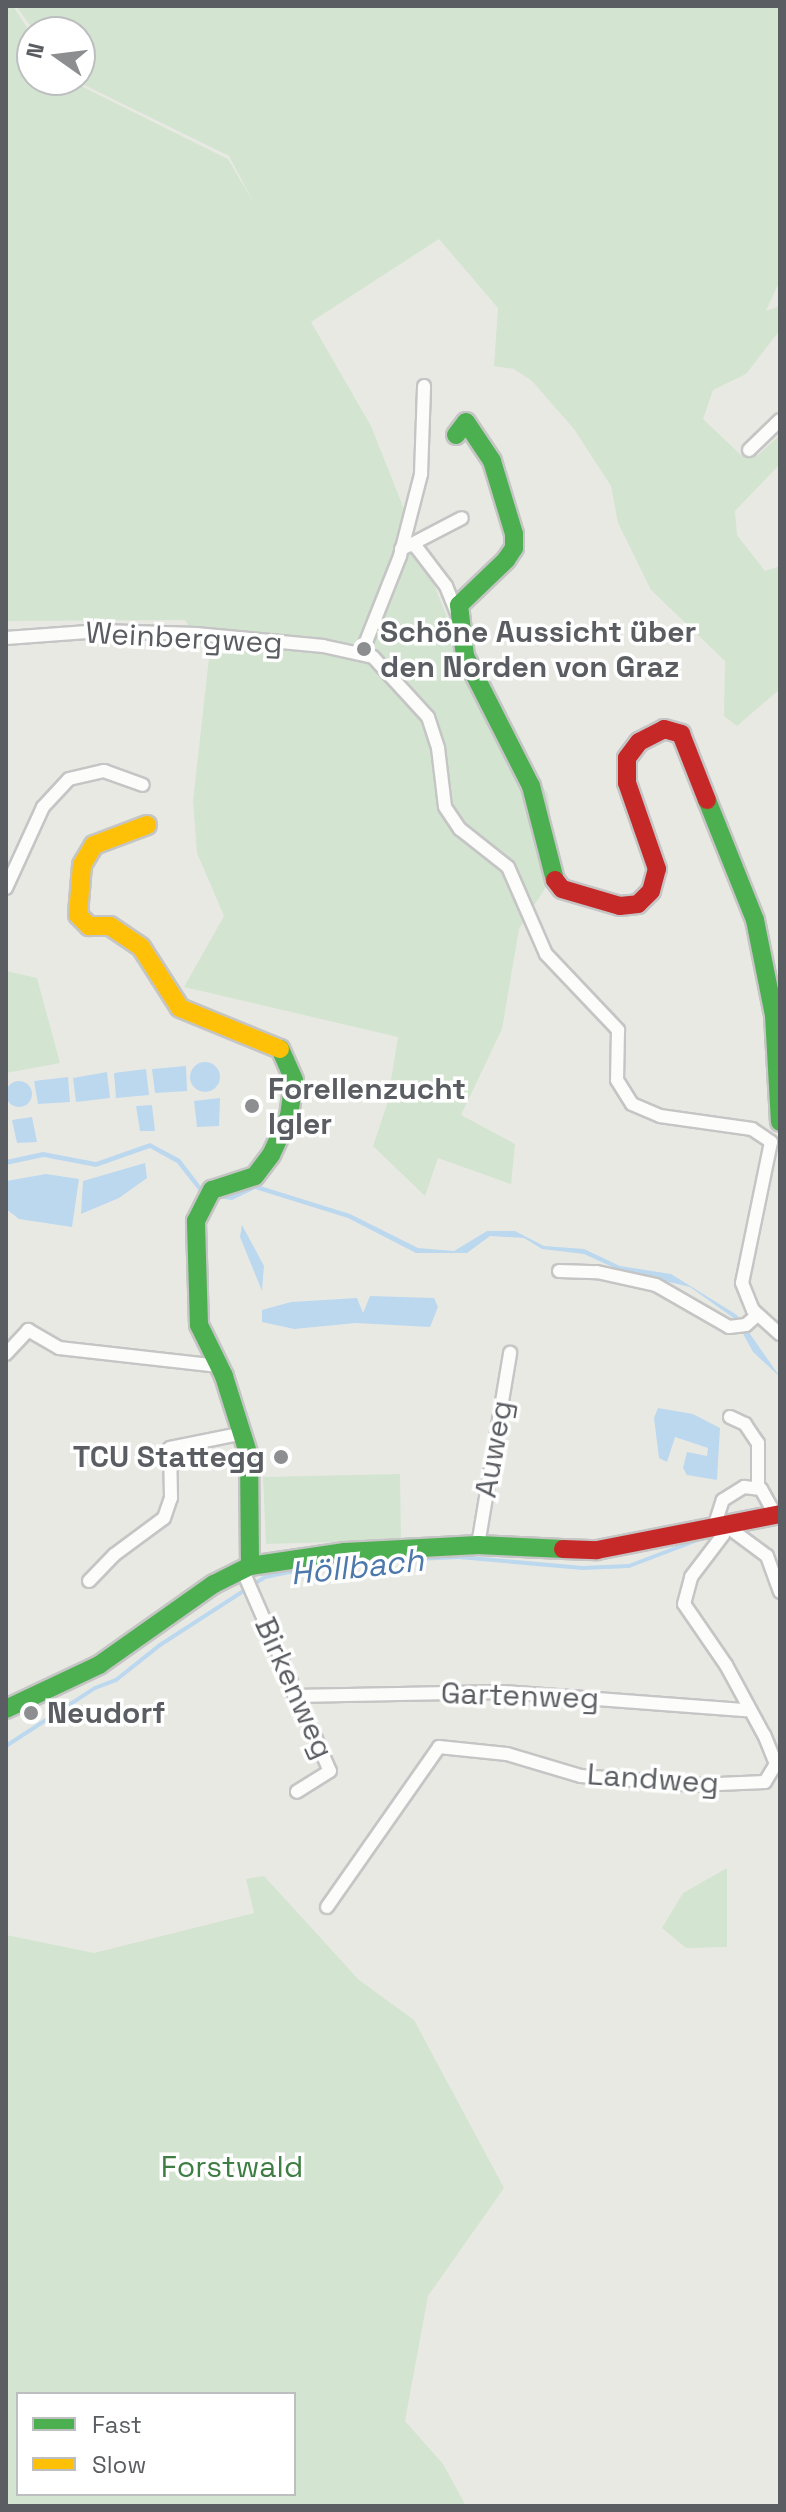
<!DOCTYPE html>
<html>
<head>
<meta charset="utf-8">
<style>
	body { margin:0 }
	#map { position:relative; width:786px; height:2512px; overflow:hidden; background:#e9e9e4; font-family:"Space Grotesk",sans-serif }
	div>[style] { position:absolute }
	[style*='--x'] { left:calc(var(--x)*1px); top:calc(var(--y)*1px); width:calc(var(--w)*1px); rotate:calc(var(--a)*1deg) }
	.green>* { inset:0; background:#d3e4d1 }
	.water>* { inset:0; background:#bcd8ef }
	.round { border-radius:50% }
	.stream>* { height:4px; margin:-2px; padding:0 2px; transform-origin:2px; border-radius:2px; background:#bcd8ef }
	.roads { filter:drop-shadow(2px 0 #c5c5c5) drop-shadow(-2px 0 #c5c5c5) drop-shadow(0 2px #c5c5c5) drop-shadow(0 -2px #c5c5c5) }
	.street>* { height:12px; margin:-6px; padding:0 6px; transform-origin:6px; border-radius:6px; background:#fcfcfb }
	.fast>* { height:18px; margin:-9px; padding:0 9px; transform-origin:9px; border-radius:9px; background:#4caf50 }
	.slow>* { height:18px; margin:-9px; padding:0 9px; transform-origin:9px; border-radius:9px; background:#ffc107 }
	.jam>* { height:18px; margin:-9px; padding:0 9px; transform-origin:9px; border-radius:9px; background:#c62828 }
	.dots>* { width:22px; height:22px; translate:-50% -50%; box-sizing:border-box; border:4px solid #fff; border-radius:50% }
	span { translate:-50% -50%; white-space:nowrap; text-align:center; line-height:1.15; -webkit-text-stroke:7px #fff; paint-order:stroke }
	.poi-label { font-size:30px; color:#5a5d61; font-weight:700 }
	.left { translate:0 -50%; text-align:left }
	.right { translate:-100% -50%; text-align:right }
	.street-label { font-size:30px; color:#5a5d61 }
	.park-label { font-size:30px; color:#3e7d43 }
	.water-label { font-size:32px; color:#4d78ac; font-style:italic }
	.frame { position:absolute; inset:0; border:8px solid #5a5d61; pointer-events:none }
	.legend { position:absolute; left:16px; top:2392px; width:280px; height:104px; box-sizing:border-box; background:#fff; border:2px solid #bdbec0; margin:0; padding:10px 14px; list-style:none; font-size:24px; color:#5a5d61 }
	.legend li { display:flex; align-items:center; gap:16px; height:40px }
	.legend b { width:40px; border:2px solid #bdbec0 }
	.north { position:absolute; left:16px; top:16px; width:80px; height:80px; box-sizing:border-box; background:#fff; border:2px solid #bdbec0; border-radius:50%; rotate:284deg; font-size:22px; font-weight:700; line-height:32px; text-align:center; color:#5a5d61 }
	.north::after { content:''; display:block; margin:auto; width:28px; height:36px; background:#8c8e8f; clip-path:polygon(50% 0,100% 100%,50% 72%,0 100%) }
</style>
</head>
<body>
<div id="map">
	<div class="green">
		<div style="clip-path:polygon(6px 6px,13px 6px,32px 35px,32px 80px,69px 80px,228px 159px,255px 205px,229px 156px,74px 80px,80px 80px,80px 32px,35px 32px,16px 6px,780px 6px,780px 280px,766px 311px,780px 306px,780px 330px,746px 374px,713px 390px,703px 419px,742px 456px,758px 455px,780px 435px,780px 464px,735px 511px,737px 535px,765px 571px,780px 566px,780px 689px,737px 726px,724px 716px,725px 661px,651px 590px,618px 523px,611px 486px,574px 429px,532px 381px,514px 369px,494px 366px,498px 308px,439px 239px,311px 322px,371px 426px,480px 700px,548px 794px,556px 871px,519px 929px,502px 1029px,461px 1115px,515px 1144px,511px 1184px,438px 1158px,425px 1196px,373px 1146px,387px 1104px,398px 1037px,184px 987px,224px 916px,197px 853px,193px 801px,209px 658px,185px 620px,6px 621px)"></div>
		<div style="clip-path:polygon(6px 971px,37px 978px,60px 1063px,6px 1073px)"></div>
		<div style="clip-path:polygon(400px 1474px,401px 1540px,266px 1544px,263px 1477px)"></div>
		<div style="clip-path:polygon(727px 1868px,727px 1947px,686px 1948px,662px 1928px,683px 1893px)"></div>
		<div style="clip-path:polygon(evenodd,264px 1876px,359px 1980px,414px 2020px,504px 2188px,428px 2296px,405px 2421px,443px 2464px,466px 2506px,6px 2506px,6px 1935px,94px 1953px,254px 1913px,246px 1879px,264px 1876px,18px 2394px,294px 2394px,294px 2494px,18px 2494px,18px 2394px)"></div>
	</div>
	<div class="water">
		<div class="round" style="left:190px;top:1062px;width:30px;height:30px"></div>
		<div style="clip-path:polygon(186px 1066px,187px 1091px,155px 1093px,152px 1069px)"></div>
		<div style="clip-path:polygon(146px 1069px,149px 1095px,116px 1098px,114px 1073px)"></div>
		<div style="clip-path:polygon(107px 1072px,110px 1098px,76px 1102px,73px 1078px)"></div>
		<div style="clip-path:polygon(68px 1077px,70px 1102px,38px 1104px,34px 1081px)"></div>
		<div class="round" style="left:6px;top:1081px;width:26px;height:26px"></div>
		<div style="clip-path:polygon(220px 1098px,219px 1126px,197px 1127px,194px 1101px)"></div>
		<div style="clip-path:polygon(152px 1105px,155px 1131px,140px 1131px,136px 1106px)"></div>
		<div style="clip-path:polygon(32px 1117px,37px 1142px,17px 1143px,12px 1120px)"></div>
		<div style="clip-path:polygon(150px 1143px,180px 1159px,206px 1193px,230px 1195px,254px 1184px,350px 1214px,418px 1248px,454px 1251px,487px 1231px,515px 1231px,544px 1246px,584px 1249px,620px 1266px,671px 1274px,737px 1315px,780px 1377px,753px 1352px,735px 1319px,690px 1287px,619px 1270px,584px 1254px,542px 1249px,524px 1238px,490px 1236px,467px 1253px,416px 1253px,348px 1218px,255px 1189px,232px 1200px,203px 1196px,177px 1163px,150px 1148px,96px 1167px,44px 1157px,6px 1165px,6px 1160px,43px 1152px,96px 1162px)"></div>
		<div style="clip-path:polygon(145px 1163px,147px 1178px,119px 1198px,81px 1214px,83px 1181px)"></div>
		<div style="clip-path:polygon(46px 1174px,79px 1179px,72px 1227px,19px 1219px,6px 1209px,6px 1181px)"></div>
		<div style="clip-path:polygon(242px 1225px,264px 1266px,262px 1291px,240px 1237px)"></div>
		<div style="clip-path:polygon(370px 1296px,434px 1298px,438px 1307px,430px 1327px,356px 1323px,294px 1329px,262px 1322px,262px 1310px,291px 1302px,357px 1298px,363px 1313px)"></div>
		<div style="clip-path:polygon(658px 1408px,693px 1414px,720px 1428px,717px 1480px,687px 1475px,683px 1468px,687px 1452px,707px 1456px,708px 1448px,675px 1437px,667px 1462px,659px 1458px,654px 1418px)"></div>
	</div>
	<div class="stream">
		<div style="--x:6;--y:1746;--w:106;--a:-33.1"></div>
		<div style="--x:95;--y:1688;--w:22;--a:-21"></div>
		<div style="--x:116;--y:1680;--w:56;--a:-38.5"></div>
		<div style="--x:160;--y:1645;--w:125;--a:-32.9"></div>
		<div style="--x:265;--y:1577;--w:70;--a:-11.5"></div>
		<div style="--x:334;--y:1563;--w:125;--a:-2.7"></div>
		<div style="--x:459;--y:1557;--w:124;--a:5.1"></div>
		<div style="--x:583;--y:1568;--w:46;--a:-2.5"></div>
		<div style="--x:629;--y:1566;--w:81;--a:-20.9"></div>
	</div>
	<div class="roads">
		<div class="street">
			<div style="--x:749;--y:450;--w:43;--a:-44.1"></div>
			<div style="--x:412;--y:544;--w:56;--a:-27.5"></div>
			<div style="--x:401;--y:549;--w:12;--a:-24"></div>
			<div style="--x:412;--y:544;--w:6;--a:39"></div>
			<div style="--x:417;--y:548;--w:48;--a:52.7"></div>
			<div style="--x:446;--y:586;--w:29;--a:68"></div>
			<div style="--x:6;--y:638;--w:95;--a:-4.2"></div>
			<div style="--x:101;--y:631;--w:95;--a:1.8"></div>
			<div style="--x:196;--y:634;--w:128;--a:5.4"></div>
			<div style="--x:323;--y:646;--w:51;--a:12.4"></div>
			<div style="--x:373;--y:657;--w:81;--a:47.5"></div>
			<div style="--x:428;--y:717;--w:33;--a:72"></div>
			<div style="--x:438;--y:748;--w:59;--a:83.2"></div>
			<div style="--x:445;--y:807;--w:27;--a:56"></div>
			<div style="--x:460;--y:829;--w:61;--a:38.4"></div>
			<div style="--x:508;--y:867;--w:95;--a:66.4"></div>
			<div style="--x:546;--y:954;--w:105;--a:46.5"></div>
			<div style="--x:618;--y:1030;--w:50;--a:91.1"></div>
			<div style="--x:617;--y:1080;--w:28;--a:58"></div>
			<div style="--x:632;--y:1104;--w:30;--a:23"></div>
			<div style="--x:660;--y:1116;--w:93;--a:8"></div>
			<div style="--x:752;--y:1129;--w:23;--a:34"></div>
			<div style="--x:362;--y:652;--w:103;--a:-68.4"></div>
			<div style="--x:400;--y:556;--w:85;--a:-75.6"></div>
			<div style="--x:421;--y:474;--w:88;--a:-88"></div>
			<div style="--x:6;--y:888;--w:89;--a:-65.4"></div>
			<div style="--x:43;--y:807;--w:38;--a:-47"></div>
			<div style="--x:69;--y:779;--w:36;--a:-13"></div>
			<div style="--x:104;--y:771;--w:41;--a:19.7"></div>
			<div style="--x:771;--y:1142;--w:144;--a:101.6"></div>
			<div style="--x:742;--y:1283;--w:29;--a:68"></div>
			<div style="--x:753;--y:1310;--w:36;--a:42"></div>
			<div style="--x:559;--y:1271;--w:38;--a:2"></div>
			<div style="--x:597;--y:1272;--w:60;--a:12.4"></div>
			<div style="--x:656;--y:1285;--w:84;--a:29.9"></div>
			<div style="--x:729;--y:1327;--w:17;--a:-7"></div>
			<div style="--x:746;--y:1325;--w:15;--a:-42"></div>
			<div style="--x:6;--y:1354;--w:33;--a:-47"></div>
			<div style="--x:28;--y:1330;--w:36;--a:30"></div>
			<div style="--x:59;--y:1348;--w:161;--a:6.4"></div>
			<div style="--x:730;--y:1417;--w:17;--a:25"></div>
			<div style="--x:745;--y:1424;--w:23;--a:56"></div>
			<div style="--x:758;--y:1443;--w:44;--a:90"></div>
			<div style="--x:721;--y:1522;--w:57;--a:36.5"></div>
			<div style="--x:767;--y:1556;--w:38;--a:70"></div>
			<div style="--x:715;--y:1524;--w:25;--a:-72"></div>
			<div style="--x:723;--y:1500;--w:25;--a:-32"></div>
			<div style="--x:744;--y:1487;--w:17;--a:7"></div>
			<div style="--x:761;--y:1489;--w:29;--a:61"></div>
			<div style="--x:478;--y:1545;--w:195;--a:-80.5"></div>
			<div style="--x:242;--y:1569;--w:220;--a:66.5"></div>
			<div style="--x:330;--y:1771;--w:39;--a:148"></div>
			<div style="--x:89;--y:1581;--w:36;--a:-46"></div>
			<div style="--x:114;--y:1555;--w:62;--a:-36.5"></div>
			<div style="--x:164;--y:1518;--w:21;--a:-71"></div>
			<div style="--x:171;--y:1498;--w:50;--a:-91.1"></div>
			<div style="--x:170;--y:1448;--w:76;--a:-11.5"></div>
			<div style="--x:294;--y:1696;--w:210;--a:-1.1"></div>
			<div style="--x:504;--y:1692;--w:243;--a:4.3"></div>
			<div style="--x:327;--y:1907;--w:195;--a:-55"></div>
			<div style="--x:439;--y:1747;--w:68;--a:5.9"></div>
			<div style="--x:507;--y:1754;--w:77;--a:16.6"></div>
			<div style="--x:581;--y:1776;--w:114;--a:4.5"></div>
			<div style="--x:695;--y:1785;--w:70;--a:-2.5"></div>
			<div style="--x:765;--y:1782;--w:21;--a:-59"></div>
			<div style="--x:776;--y:1764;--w:31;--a:-112"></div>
			<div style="--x:764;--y:1735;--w:80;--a:-118.5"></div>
			<div style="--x:726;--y:1665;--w:74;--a:-124.5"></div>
			<div style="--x:684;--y:1604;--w:28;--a:-75"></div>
			<div style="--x:691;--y:1577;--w:53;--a:-52.7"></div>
			<div style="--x:723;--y:1535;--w:13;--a:-99"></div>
		</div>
		<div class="fast">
			<div style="--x:456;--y:435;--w:16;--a:-52"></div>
			<div style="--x:466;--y:422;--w:47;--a:56.3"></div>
			<div style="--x:492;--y:461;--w:76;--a:73.2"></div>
			<div style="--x:514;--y:534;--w:14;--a:90"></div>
			<div style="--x:514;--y:548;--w:14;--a:124"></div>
			<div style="--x:506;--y:560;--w:65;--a:136.2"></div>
			<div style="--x:459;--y:605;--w:51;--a:83.3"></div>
			<div style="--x:465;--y:656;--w:146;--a:63.1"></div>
			<div style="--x:531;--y:786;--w:97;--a:75.7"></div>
			<div style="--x:707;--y:800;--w:129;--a:68.2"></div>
			<div style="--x:755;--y:920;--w:97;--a:78.7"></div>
			<div style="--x:774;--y:1015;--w:107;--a:86.8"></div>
			<div style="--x:250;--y:1566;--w:110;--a:-90.5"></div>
			<div style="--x:249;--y:1456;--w:84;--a:-107.4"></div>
			<div style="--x:224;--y:1376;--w:57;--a:-116.1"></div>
			<div style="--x:199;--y:1325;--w:104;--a:-91.7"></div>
			<div style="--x:196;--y:1221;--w:35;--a:-63"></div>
			<div style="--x:212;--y:1190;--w:45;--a:-18"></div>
			<div style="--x:255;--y:1176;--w:26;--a:-53"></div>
			<div style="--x:271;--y:1155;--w:43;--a:-65.2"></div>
			<div style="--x:289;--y:1116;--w:36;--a:-82"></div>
			<div style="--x:294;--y:1080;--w:34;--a:-114"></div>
			<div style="--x:6;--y:1709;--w:103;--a:-25.3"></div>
			<div style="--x:99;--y:1665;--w:141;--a:-35.2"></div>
			<div style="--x:214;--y:1584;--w:40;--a:-26.6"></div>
			<div style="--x:250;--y:1566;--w:96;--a:-8.4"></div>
			<div style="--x:345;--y:1552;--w:133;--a:-3"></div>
			<div style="--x:478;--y:1545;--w:85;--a:2.7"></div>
		</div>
		<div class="slow">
			<div style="--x:147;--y:825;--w:57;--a:159.3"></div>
			<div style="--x:94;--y:845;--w:23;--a:121"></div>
			<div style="--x:82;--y:865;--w:50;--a:94.6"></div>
			<div style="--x:78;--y:915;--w:16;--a:45"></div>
			<div style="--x:89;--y:926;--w:21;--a:0"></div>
			<div style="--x:110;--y:926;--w:37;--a:34"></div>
			<div style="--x:141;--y:947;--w:72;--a:57.4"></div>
			<div style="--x:180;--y:1008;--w:108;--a:22.3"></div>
		</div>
		<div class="jam">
			<div style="--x:555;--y:880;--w:11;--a:52"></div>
			<div style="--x:562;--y:889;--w:60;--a:16.3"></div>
			<div style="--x:620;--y:906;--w:18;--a:-6"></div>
			<div style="--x:638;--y:904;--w:18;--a:-45"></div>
			<div style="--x:651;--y:891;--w:23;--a:-75"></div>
			<div style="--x:657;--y:869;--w:91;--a:-109.2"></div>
			<div style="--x:627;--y:783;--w:25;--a:-90"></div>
			<div style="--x:627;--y:758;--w:20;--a:-53"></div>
			<div style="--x:639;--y:742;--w:28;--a:-27"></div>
			<div style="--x:664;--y:729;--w:18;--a:16"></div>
			<div style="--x:681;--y:734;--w:71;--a:68.5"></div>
			<div style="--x:563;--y:1549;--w:34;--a:2"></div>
			<div style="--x:597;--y:1550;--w:187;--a:-11.1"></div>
		</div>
	</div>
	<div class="dots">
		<div style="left:364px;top:649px;background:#8c8e8f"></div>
		<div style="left:252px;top:1106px;background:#8c8e8f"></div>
		<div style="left:281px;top:1457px;background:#8c8e8f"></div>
		<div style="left:31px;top:1713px;background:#8c8e8f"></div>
	</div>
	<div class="poi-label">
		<span class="left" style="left:380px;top:649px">Schöne Aussicht über<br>den Norden von Graz</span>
		<span class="left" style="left:268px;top:1106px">Forellenzucht<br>Igler</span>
		<span class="right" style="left:265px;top:1457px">TCU Stattegg</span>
		<span class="left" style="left:47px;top:1713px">Neudorf</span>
	</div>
	<div class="street-label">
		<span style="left:184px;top:638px;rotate:3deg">Weinbergweg</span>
		<span style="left:494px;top:1449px;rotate:-80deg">Auweg</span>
		<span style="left:294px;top:1688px;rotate:66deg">Birkenweg</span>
		<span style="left:520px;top:1696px;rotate:2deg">Gartenweg</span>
		<span style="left:653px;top:1779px;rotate:4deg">Landweg</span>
	</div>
	<div class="park-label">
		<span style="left:232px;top:2167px">Forstwald</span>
	</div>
	<div class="water-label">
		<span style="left:357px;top:1567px;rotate:-6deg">Höllbach</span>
	</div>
	<div class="frame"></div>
	<ul class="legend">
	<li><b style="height:10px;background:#4caf50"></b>Fast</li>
	<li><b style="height:10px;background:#ffc107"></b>Slow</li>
	</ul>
	<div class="north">N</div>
</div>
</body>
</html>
